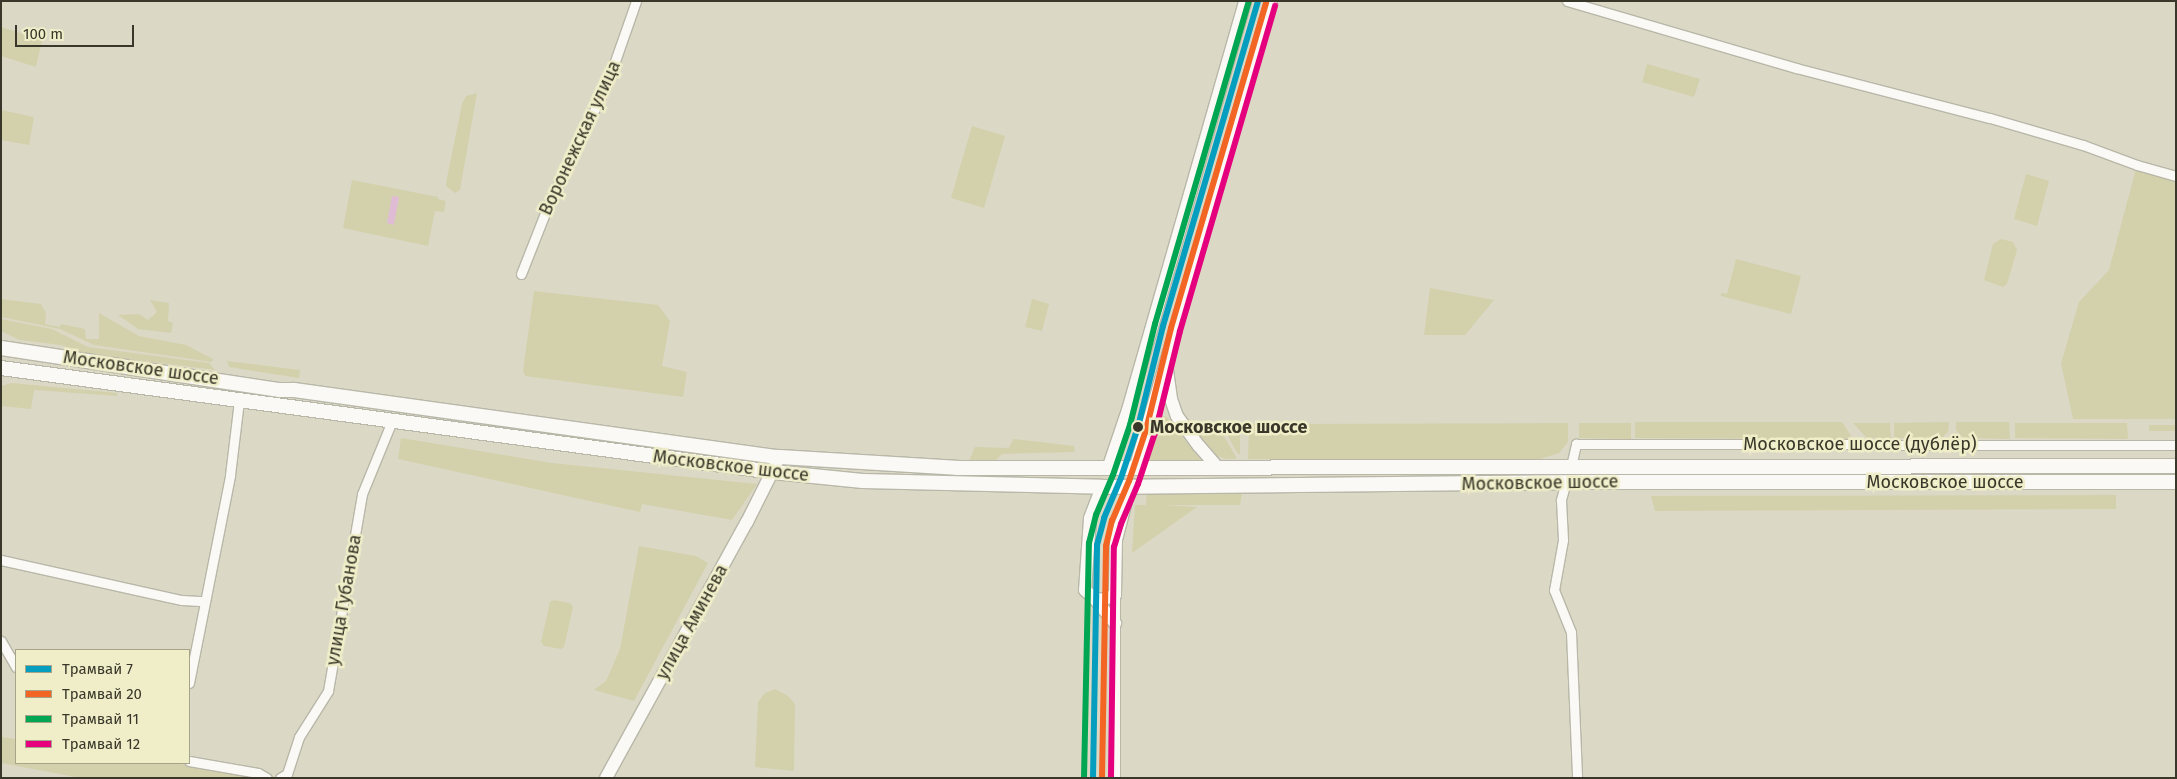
<!DOCTYPE html>
<html>
<head>
<meta charset="utf-8">
<style>
	body { margin:0 }
	#map { position:relative; width:2177px; height:779px; overflow:hidden; background:#dbd9c5; font-family:"Fira Sans",sans-serif }
	div>[style] { position:absolute }
	[style*='--x'] { left:calc(var(--x)*1px); top:calc(var(--y)*1px); width:calc(var(--w)*1px); rotate:calc(var(--a)*1deg) }
	.green>* { inset:0; background:#d3d0ac }
	.water>* { inset:0; background:#e0bcd4 }
	.roads { filter:drop-shadow(1px 0 #b8b7a8) drop-shadow(-1px 0 #b8b7a8) drop-shadow(0 1px #b8b7a8) drop-shadow(0 -1px #b8b7a8) }
	.street>* { height:9px; margin:-4.5px; padding:0 4.5px; transform-origin:4.5px; border-radius:4.5px; background:#faf9f6 }
	.secondary>* { height:12px; margin:-6px; padding:0 6px; transform-origin:6px; border-radius:6px; background:#faf9f6 }
	.primary>* { height:14px; margin:-7px; padding:0 7px; transform-origin:7px; border-radius:7px; background:#faf9f6 }
	.tram-1>* { height:6px; margin:-3px; padding:0 3px; transform-origin:3px; border-radius:3px; background:#069ebe }
	.tram-2>* { height:6px; margin:-3px; padding:0 3px; transform-origin:3px; border-radius:3px; background:#f26522 }
	.tram-3>* { height:6px; margin:-3px; padding:0 3px; transform-origin:3px; border-radius:3px; background:#00a651 }
	.tram-4>* { height:6px; margin:-3px; padding:0 3px; transform-origin:3px; border-radius:3px; background:#e5007d }
	.dots>* { width:14px; height:14px; translate:-50% -50%; box-sizing:border-box; border:2px solid #f0eec9; border-radius:50% }
	span { translate:-50% -50%; white-space:nowrap; text-align:center; line-height:1.15; -webkit-text-stroke:5px #f0eec9; paint-order:stroke }
	.street-label { font-size:18px; color:#383729 }
	.stop-label { font-size:18px; color:#383729; font-weight:700 }
	.left { translate:0 -50%; text-align:left }
	.frame { position:absolute; inset:0; border:2px solid #383729; pointer-events:none }
	.legend { position:absolute; left:15px; top:649px; width:175px; height:115px; box-sizing:border-box; background:#f0eec9; border:1px solid #a6a589; margin:0; padding:6px 9px; list-style:none; font-size:15px; color:#383729 }
	.legend li { display:flex; align-items:center; gap:10px; height:25px }
	.legend b { width:25px; border:1px solid #a6a589 }
	.scale { position:absolute; left:15px; top:25px; width:119px; height:22px; box-sizing:border-box; border:2px solid #383729; border-top:0; padding-left:6px; font-size:15px; line-height:18px; white-space:nowrap; color:#383729; -webkit-text-stroke:4px #f0eec9; paint-order:stroke }
</style>
</head>
<body>
<div id="map">
	<div class="green">
		<div style="clip-path:polygon(1px 27px,42px 40px,36px 67px,1px 56px)"></div>
		<div style="clip-path:polygon(1647px 64px,1700px 79px,1694px 97px,1642px 82px)"></div>
		<div style="clip-path:polygon(477px 93px,460px 190px,455px 193px,446px 186px,447px 178px,462px 104px,466px 96px)"></div>
		<div style="clip-path:polygon(1px 110px,34px 117px,29px 145px,1px 140px)"></div>
		<div style="clip-path:polygon(972px 126px,1005px 136px,984px 208px,951px 198px)"></div>
		<div style="clip-path:polygon(2137px 165px,2176px 176px,2176px 419px,2073px 419px,2061px 363px,2079px 302px,2109px 270px)"></div>
		<div style="clip-path:polygon(2026px 174px,2049px 181px,2037px 226px,2014px 219px)"></div>
		<div style="clip-path:polygon(evenodd,352px 180px,438px 197px,438px 199px,446px 201px,444px 212px,435px 211px,428px 246px,343px 228px,352px 180px,392px 196px,399px 198px,393px 224px,387px 223px,392px 196px)"></div>
		<div style="clip-path:polygon(2001px 239px,2013px 242px,2017px 250px,2007px 284px,2003px 287px,1984px 280px,1993px 244px)"></div>
		<div style="clip-path:polygon(1736px 259px,1801px 276px,1791px 314px,1721px 296px,1721px 293px,1727px 294px)"></div>
		<div style="clip-path:polygon(1430px 288px,1494px 300px,1465px 335px,1424px 335px)"></div>
		<div style="clip-path:polygon(534px 291px,658px 305px,670px 321px,662px 366px,687px 372px,683px 397px,525px 376px,523px 371px)"></div>
		<div style="clip-path:polygon(1px 299px,41px 304px,46px 313px,45px 324px,60px 327px,61px 324px,85px 329px,86px 339px,99px 339px,99px 313px,139px 336px,186px 345px,213px 359px,212px 362px,94px 345px,60px 329px,1px 317px)"></div>
		<div style="clip-path:polygon(1032px 299px,1049px 304px,1042px 331px,1025px 327px)"></div>
		<div style="clip-path:polygon(150px 300px,169px 303px,168px 321px,173px 323px,171px 333px,138px 329px,118px 315px,139px 314px,148px 320px,157px 312px)"></div>
		<div style="clip-path:polygon(1px 319px,52px 329px,88px 347px,209px 363px,215px 370px,87px 354px,61px 345px,20px 340px,1px 331px)"></div>
		<div style="clip-path:polygon(227px 361px,300px 370px,299px 378px,229px 367px)"></div>
		<div style="clip-path:polygon(12px 383px,117px 393px,117px 396px,34px 390px,31px 409px,1px 406px,1px 386px)"></div>
		<div style="clip-path:polygon(1162px 416px,1167px 417px,1202px 462px,1150px 463px,1148px 459px)"></div>
		<div style="clip-path:polygon(1635px 422px,1842px 422px,1851px 436px,1848px 439px,1635px 438px)"></div>
		<div style="clip-path:polygon(1949px 422px,1948px 432px,1941px 439px,1894px 438px,1894px 423px)"></div>
		<div style="clip-path:polygon(1956px 422px,2009px 422px,2010px 439px,1963px 438px,1956px 430px)"></div>
		<div style="clip-path:polygon(1568px 423px,1568px 442px,1559px 453px,1540px 459px,1248px 459px,1249px 424px)"></div>
		<div style="clip-path:polygon(1579px 423px,1631px 423px,1631px 439px,1579px 438px)"></div>
		<div style="clip-path:polygon(1853px 423px,1890px 423px,1891px 438px,1867px 438px)"></div>
		<div style="clip-path:polygon(2015px 423px,2127px 423px,2128px 439px,2015px 438px)"></div>
		<div style="clip-path:polygon(1217px 424px,1236px 457px,1236px 459px,1226px 459px,1215px 455px,1192px 426px)"></div>
		<div style="clip-path:polygon(1221px 424px,1240px 424px,1240px 454px,1238px 454px)"></div>
		<div style="clip-path:polygon(2149px 425px,2176px 425px,2176px 431px,2149px 431px)"></div>
		<div style="clip-path:polygon(401px 438px,552px 463px,757px 484px,732px 520px,642px 504px,640px 512px,398px 459px)"></div>
		<div style="clip-path:polygon(1013px 439px,1074px 446px,1075px 452px,1002px 454px,993px 463px,969px 461px,975px 447px,1009px 448px)"></div>
		<div style="clip-path:polygon(1147px 492px,1242px 493px,1240px 505px,1163px 505px,1197px 507px,1132px 553px,1135px 505px,1146px 505px)"></div>
		<div style="clip-path:polygon(2116px 495px,2116px 509px,1655px 511px,1651px 496px)"></div>
		<div style="clip-path:polygon(639px 546px,696px 556px,708px 563px,634px 701px,594px 690px,606px 681px,620px 649px)"></div>
		<div style="clip-path:polygon(554px 600px,570px 603px,573px 607px,564px 647px,561px 649px,544px 646px,541px 642px,550px 602px)"></div>
		<div style="clip-path:polygon(775px 689px,788px 696px,795px 704px,794px 771px,755px 767px,758px 702px,765px 693px)"></div>
		<div style="clip-path:polygon(1px 737px,16px 739px,16px 763px,173px 763px,255px 775px,255px 778px,81px 778px,1px 763px)"></div>
	</div>
	<div class="water">
		<div style="clip-path:polygon(392px 196px,399px 197px,394px 225px,387px 223px)"></div>
	</div>
	<div class="roads">
		<div class="street">
			<div style="--x:1567;--y:1;--w:239;--a:16.3"></div>
			<div style="--x:1796;--y:68;--w:200;--a:14.5"></div>
			<div style="--x:1990;--y:118;--w:97;--a:16.2"></div>
			<div style="--x:2083;--y:145;--w:58;--a:20.3"></div>
			<div style="--x:2137;--y:165;--w:41;--a:15.8"></div>
			<div style="--x:521;--y:274;--w:76;--a:-68.5"></div>
			<div style="--x:549;--y:203;--w:132;--a:-64"></div>
			<div style="--x:607;--y:84;--w:88;--a:-70.7"></div>
			<div style="--x:1571;--y:466;--w:23;--a:-77"></div>
			<div style="--x:1576;--y:444;--w:600;--a:0.1"></div>
			<div style="--x:1566;--y:482;--w:19;--a:106"></div>
			<div style="--x:1561;--y:500;--w:40;--a:87.1"></div>
			<div style="--x:1563;--y:540;--w:51;--a:100.2"></div>
			<div style="--x:1554;--y:590;--w:45;--a:68"></div>
			<div style="--x:1571;--y:632;--w:146;--a:87.6"></div>
			<div style="--x:1;--y:560;--w:185;--a:12.5"></div>
			<div style="--x:182;--y:600;--w:22;--a:3"></div>
			<div style="--x:1;--y:641;--w:30;--a:60"></div>
			<div style="--x:189;--y:683;--w:212;--a:-78.8"></div>
			<div style="--x:230;--y:475;--w:75;--a:-83.1"></div>
			<div style="--x:189;--y:761;--w:70;--a:9.9"></div>
			<div style="--x:258;--y:773;--w:10;--a:29"></div>
			<div style="--x:280;--y:778;--w:8;--a:-30"></div>
			<div style="--x:287;--y:774;--w:39;--a:-72"></div>
			<div style="--x:299;--y:737;--w:54;--a:-57.8"></div>
			<div style="--x:328;--y:691;--w:200;--a:-80.2"></div>
			<div style="--x:362;--y:494;--w:79;--a:-67.7"></div>
			<div style="--x:1115;--y:778;--w:183;--a:-90"></div>
		</div>
		<div class="secondary">
			<div style="--x:1167;--y:370;--w:29;--a:82"></div>
			<div style="--x:1171;--y:399;--w:18;--a:71"></div>
			<div style="--x:1177;--y:416;--w:37;--a:54"></div>
			<div style="--x:1199;--y:446;--w:30;--a:49"></div>
			<div style="--x:1108;--y:469;--w:62;--a:-71.3"></div>
			<div style="--x:1128;--y:410;--w:425;--a:-74"></div>
			<div style="--x:1135;--y:469;--w:487;--a:-73.8"></div>
			<div style="--x:1102;--y:487;--w:34;--a:111"></div>
			<div style="--x:1090;--y:519;--w:71;--a:94"></div>
			<div style="--x:1085;--y:590;--w:12;--a:42"></div>
			<div style="--x:1094;--y:598;--w:8;--a:14"></div>
			<div style="--x:1102;--y:600;--w:14;--a:-21"></div>
			<div style="--x:1115;--y:595;--w:55;--a:-89"></div>
			<div style="--x:1116;--y:540;--w:56;--a:-75.5"></div>
			<div style="--x:1094;--y:598;--w:33;--a:50"></div>
			<div style="--x:606;--y:778;--w:292;--a:-61.2"></div>
			<div style="--x:747;--y:522;--w:65;--a:-63.4"></div>
		</div>
		<div class="primary">
			<div style="--x:1;--y:348;--w:282;--a:8.6"></div>
			<div style="--x:280;--y:390;--w:14;--a:0"></div>
			<div style="--x:294;--y:390;--w:490;--a:7.9"></div>
			<div style="--x:779;--y:457;--w:178;--a:3.5"></div>
			<div style="--x:957;--y:468;--w:1219;--a:-0.09"></div>
			<div style="--x:1;--y:368;--w:779;--a:7.67"></div>
			<div style="--x:773;--y:472;--w:90;--a:5.7"></div>
			<div style="--x:863;--y:481;--w:239;--a:1.4"></div>
			<div style="--x:1102;--y:487;--w:481;--a:-0.6"></div>
			<div style="--x:1583;--y:482;--w:593;--a:0"></div>
		</div>
	</div>
	<div class="tram-1">
		<div style="--x:1093;--y:778;--w:233;--a:-89"></div>
		<div style="--x:1097;--y:545;--w:28;--a:-75"></div>
		<div style="--x:1104;--y:518;--w:43;--a:-67"></div>
		<div style="--x:1121;--y:478;--w:54;--a:-71.6"></div>
		<div style="--x:1138;--y:427;--w:104;--a:-76.1"></div>
		<div style="--x:1163;--y:326;--w:339;--a:-73.7"></div>
	</div>
	<div class="tram-2">
		<div style="--x:1102;--y:778;--w:232;--a:-89"></div>
		<div style="--x:1106;--y:546;--w:26;--a:-77"></div>
		<div style="--x:1112;--y:521;--w:43;--a:-67"></div>
		<div style="--x:1129;--y:481;--w:54;--a:-71.6"></div>
		<div style="--x:1146;--y:430;--w:105;--a:-76.2"></div>
		<div style="--x:1171;--y:328;--w:339;--a:-73.7"></div>
	</div>
	<div class="tram-3">
		<div style="--x:1084;--y:778;--w:235;--a:-88.8"></div>
		<div style="--x:1089;--y:543;--w:29;--a:-76"></div>
		<div style="--x:1096;--y:515;--w:43;--a:-67"></div>
		<div style="--x:1113;--y:475;--w:53;--a:-71.2"></div>
		<div style="--x:1130;--y:425;--w:104;--a:-76.1"></div>
		<div style="--x:1155;--y:324;--w:336;--a:-73.8"></div>
	</div>
	<div class="tram-4">
		<div style="--x:1111;--y:778;--w:231;--a:-89.3"></div>
		<div style="--x:1114;--y:547;--w:24;--a:-73"></div>
		<div style="--x:1121;--y:524;--w:43;--a:-67"></div>
		<div style="--x:1138;--y:484;--w:54;--a:-71.6"></div>
		<div style="--x:1155;--y:433;--w:105;--a:-76.2"></div>
		<div style="--x:1180;--y:331;--w:339;--a:-73.7"></div>
	</div>
	<div class="dots">
		<div style="left:1138px;top:427px;background:#383729"></div>
	</div>
	<div class="street-label">
		<span style="left:580px;top:138px;rotate:-65deg">Воронежская улица</span>
		<span style="left:141px;top:368px;rotate:8deg">Московское шоссе</span>
		<span style="left:1860px;top:444px">Московское шоссе (дублёр)</span>
		<span style="left:731px;top:466px;rotate:7deg">Московское шоссе</span>
		<span style="left:1945px;top:482px">Московское шоссе</span>
		<span style="left:1540px;top:483px;rotate:-1deg">Московское шоссе</span>
		<span style="left:344px;top:600px;rotate:-80deg">улица Губанова</span>
		<span style="left:692px;top:622px;rotate:-61deg">улица Аминева</span>
	</div>
	<div class="stop-label">
		<span class="left" style="left:1150px;top:427px">Московское шоссе</span>
	</div>
	<div class="frame"></div>
	<ul class="legend">
	<li><b style="height:6px;background:#069ebe"></b>Трамвай 7</li>
	<li><b style="height:6px;background:#f26522"></b>Трамвай 20</li>
	<li><b style="height:6px;background:#00a651"></b>Трамвай 11</li>
	<li><b style="height:6px;background:#e5007d"></b>Трамвай 12</li>
	</ul>
	<div class="scale">100 m</div>
</div>
</body>
</html>
